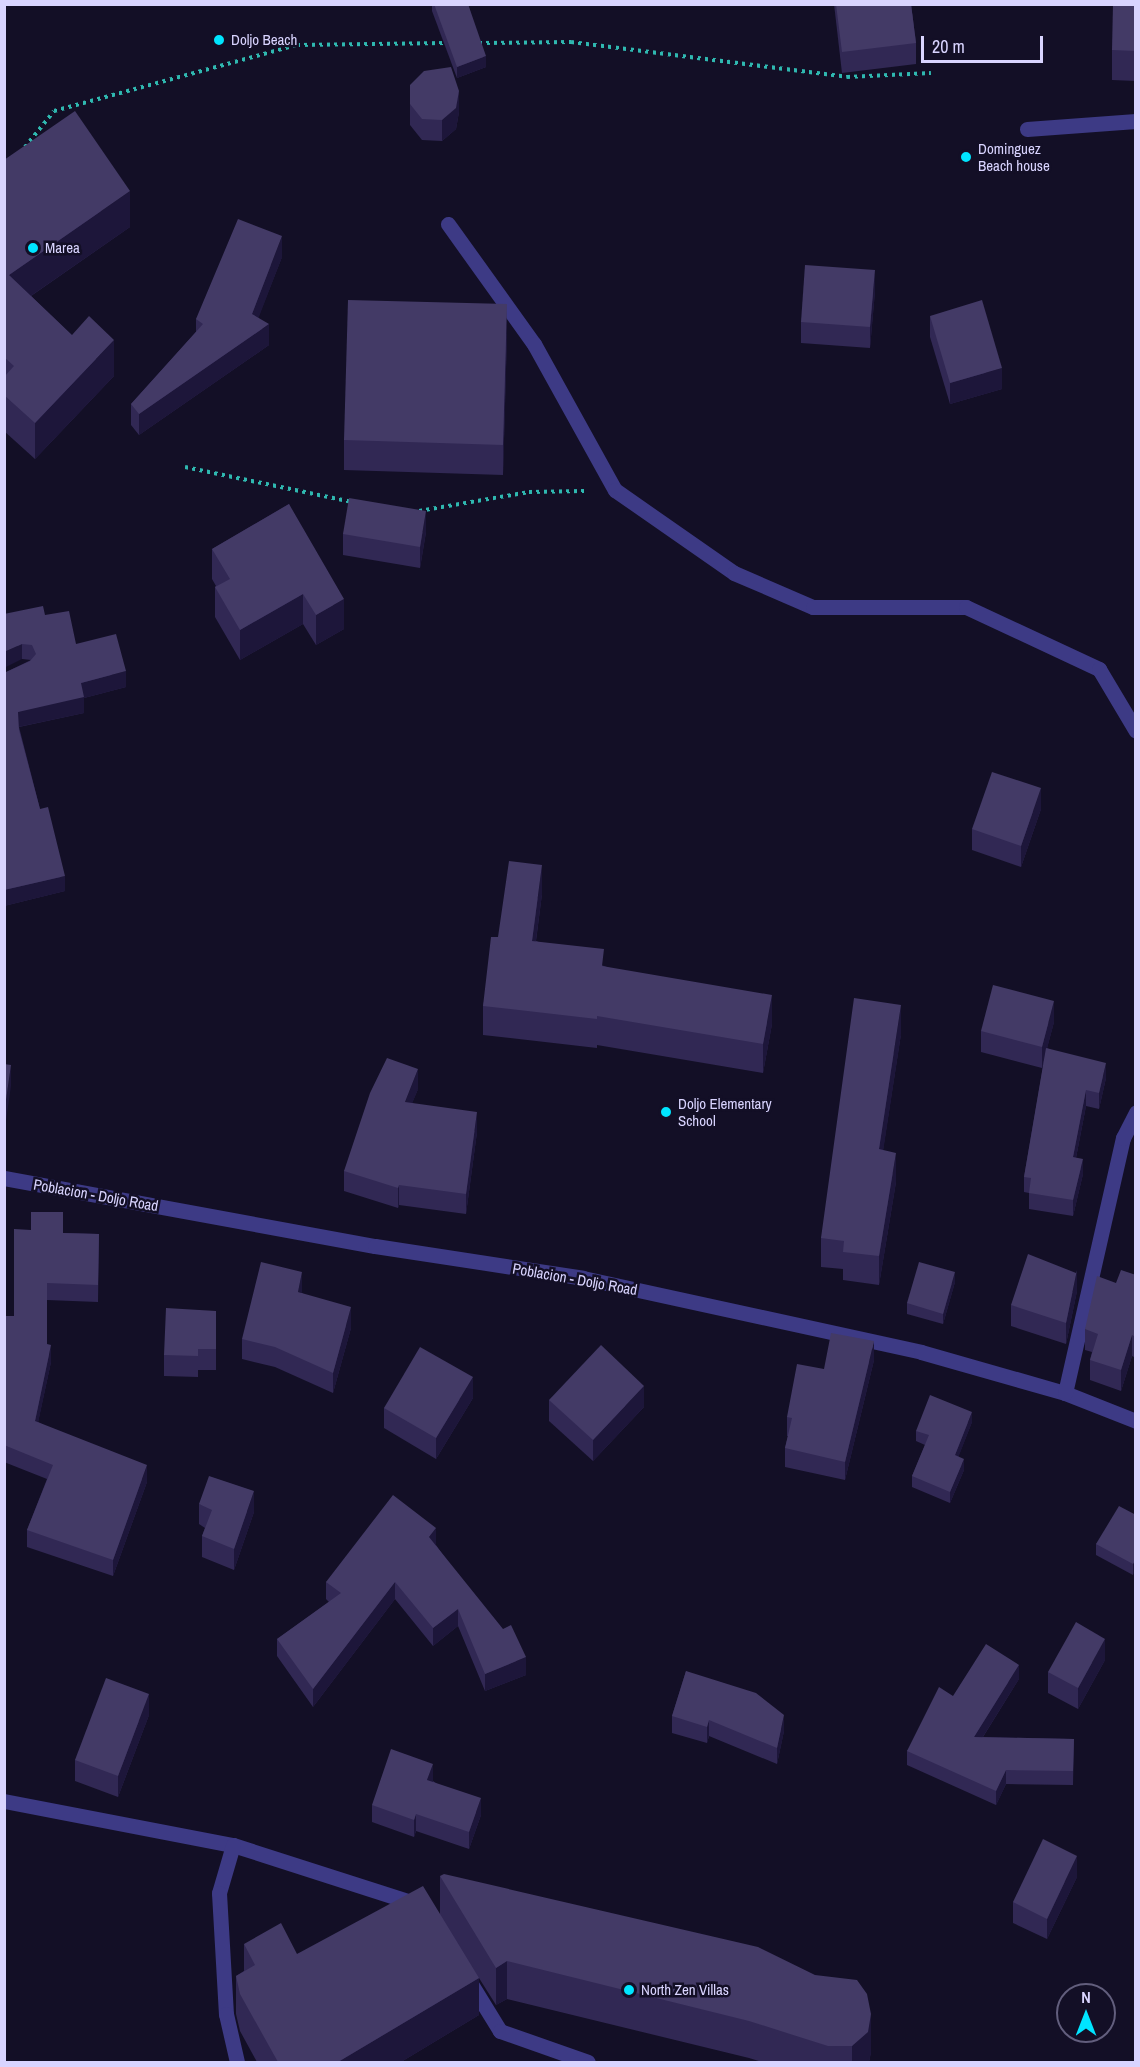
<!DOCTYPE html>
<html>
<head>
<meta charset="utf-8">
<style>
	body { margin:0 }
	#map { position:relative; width:1140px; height:2067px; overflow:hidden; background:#130f26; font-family:"Archivo Narrow",sans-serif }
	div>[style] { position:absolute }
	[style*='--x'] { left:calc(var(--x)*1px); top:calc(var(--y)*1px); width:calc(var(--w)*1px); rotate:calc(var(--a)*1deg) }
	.path>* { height:4px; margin-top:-2px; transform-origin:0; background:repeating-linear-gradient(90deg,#2fb8b0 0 3px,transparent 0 7.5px) }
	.minor>* { height:15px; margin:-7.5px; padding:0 7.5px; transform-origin:7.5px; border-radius:7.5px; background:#3d3a85 }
	.wall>* { inset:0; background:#312854 }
	.shaded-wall>* { inset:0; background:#1d163a }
	.building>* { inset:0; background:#433a66 }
	.dots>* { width:16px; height:16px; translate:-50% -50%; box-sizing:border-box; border:3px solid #130f26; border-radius:50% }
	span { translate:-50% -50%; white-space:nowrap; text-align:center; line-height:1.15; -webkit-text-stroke:5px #130f26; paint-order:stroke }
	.poi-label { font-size:15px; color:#d9d4ff }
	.left { translate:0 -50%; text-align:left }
	.street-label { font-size:15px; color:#d9d4ff }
	.frame { position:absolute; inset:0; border:6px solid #d9d4ff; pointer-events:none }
	.north { position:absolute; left:1056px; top:1983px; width:60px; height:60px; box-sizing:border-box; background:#130f26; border:2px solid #625e7d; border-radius:50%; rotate:0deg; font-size:16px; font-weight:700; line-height:24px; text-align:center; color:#d9d4ff }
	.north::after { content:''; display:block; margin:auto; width:21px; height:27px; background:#00e5ff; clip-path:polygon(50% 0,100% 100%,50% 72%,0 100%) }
	.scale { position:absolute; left:921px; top:36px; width:122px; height:27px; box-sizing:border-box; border:3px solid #d9d4ff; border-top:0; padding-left:8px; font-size:18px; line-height:21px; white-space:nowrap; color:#d9d4ff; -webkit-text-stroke:4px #130f26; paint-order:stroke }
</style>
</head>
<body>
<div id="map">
	<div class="path">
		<div style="--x:479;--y:43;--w:92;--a:-0.6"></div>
		<div style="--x:571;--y:42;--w:278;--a:7.2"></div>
		<div style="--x:847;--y:77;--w:84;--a:-2.7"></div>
		<div style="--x:25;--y:147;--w:46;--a:-51.1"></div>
		<div style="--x:54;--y:111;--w:252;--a:-15.2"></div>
		<div style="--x:297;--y:45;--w:150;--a:-0.8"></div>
		<div style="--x:185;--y:467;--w:172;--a:11.8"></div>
		<div style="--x:419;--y:511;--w:112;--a:-9.8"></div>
		<div style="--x:529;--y:492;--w:55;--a:-1"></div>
	</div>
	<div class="minor">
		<div style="--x:1027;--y:129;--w:109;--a:-4.2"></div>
		<div style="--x:448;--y:224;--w:148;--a:54.4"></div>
		<div style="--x:534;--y:344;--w:167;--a:61"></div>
		<div style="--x:615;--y:490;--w:145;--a:34.9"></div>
		<div style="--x:734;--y:573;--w:86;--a:23.3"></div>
		<div style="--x:813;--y:607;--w:153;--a:0"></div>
		<div style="--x:966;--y:607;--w:147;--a:25"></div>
		<div style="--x:1099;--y:669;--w:72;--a:59.2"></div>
		<div style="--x:4;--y:1178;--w:377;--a:10.4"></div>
		<div style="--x:375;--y:1246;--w:210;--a:8.7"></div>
		<div style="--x:583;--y:1278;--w:346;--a:12.3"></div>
		<div style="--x:921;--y:1352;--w:150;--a:15.9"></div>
		<div style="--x:1065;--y:1393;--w:76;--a:21.5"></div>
		<div style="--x:1065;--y:1393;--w:262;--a:-77.2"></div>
		<div style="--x:1123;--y:1138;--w:29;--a:-63"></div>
		<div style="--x:4;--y:1801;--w:233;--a:10.9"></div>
		<div style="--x:233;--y:1845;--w:193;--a:17.8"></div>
		<div style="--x:233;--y:1845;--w:50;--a:106.3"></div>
		<div style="--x:219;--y:1893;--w:121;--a:86.7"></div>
		<div style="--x:226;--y:2014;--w:49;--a:77.1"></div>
		<div style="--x:468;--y:1979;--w:61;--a:58.4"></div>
		<div style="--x:500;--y:2031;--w:93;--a:19.4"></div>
	</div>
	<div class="wall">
		<div style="clip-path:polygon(432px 4px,468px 4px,486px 67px,457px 78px,432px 11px)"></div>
		<div style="clip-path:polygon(834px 4px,911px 4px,916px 43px,916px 64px,842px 73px)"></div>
		<div style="clip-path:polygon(1136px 4px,1136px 81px,1112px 80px,1112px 50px)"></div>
		<div style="clip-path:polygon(410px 104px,459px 112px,456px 129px,442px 141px,422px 140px,410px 125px)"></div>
		<div style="clip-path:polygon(4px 160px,130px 227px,31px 296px,114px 376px,35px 459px,4px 431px)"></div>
		<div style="clip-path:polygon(282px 257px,258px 318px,269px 345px,139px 435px,131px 425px,131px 404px,196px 332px,196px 319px)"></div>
		<div style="clip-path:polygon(875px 291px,870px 348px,801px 343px,801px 322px)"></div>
		<div style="clip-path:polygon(930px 316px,1002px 389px,950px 404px,930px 337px)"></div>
		<div style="clip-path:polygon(507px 334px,503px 475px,344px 470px,344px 440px)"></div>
		<div style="clip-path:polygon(289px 504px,344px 629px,316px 645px,303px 624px,240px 660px,215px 617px,215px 587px,216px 586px,212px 579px,212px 549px)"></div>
		<div style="clip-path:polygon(426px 532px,420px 568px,343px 555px,343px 534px)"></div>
		<div style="clip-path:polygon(4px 614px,45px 615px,76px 644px,126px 687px,84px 698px,84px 713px,19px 727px,40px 809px,65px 891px,4px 906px,4px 673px,31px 660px,22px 659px)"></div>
		<div style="clip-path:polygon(1041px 809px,1021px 867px,972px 850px,972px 829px)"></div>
		<div style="clip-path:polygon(542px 894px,536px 941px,604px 966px,772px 1024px,763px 1073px,597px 1045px,597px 1048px,483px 1035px,483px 1006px,498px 937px)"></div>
		<div style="clip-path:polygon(1136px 944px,1136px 975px,1134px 975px,1134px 954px)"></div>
		<div style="clip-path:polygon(1054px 1022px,1047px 1048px,1106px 1078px,1099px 1109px,1086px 1106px,1076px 1158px,1083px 1174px,1073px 1216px,1029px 1209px,1029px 1193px,1024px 1192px,1024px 1177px,1044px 1061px,1042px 1068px,981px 1052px,981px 1031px)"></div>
		<div style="clip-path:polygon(901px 1034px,883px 1150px,896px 1182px,879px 1285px,843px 1280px,843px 1269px,821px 1267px,821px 1238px)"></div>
		<div style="clip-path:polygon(418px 1089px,412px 1103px,477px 1132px,466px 1214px,399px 1205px,398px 1208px,344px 1191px,344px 1171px)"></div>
		<div style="clip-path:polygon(63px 1233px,99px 1234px,98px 1302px,47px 1300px,47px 1344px,51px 1362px,38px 1422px,147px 1482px,113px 1576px,27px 1547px,27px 1530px,47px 1479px,4px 1462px,4px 1316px,14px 1316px)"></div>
		<div style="clip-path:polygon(1136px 1275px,1136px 1358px,1132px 1356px,1121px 1391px,1090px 1380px,1090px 1360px,1092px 1352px,1085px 1350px,1085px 1329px,1116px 1283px)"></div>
		<div style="clip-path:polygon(955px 1282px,943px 1324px,907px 1314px,907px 1303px)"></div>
		<div style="clip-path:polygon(1077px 1291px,1066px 1344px,1011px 1326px,1011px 1305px)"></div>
		<div style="clip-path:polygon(302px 1293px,351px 1328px,333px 1393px,275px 1367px,242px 1359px,242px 1339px)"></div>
		<div style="clip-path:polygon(216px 1311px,216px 1370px,198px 1370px,198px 1377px,164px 1376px,164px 1355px)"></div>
		<div style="clip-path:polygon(874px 1360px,845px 1480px,785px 1467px,785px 1448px,788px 1436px,787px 1436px,787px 1417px,824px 1369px)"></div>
		<div style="clip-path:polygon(473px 1398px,436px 1459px,384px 1428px,384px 1408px)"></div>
		<div style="clip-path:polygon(549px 1400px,644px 1407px,593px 1461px,549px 1421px)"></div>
		<div style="clip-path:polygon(972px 1422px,958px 1457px,964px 1470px,950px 1503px,912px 1487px,912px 1476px,925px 1445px,916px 1441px,916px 1431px)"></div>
		<div style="clip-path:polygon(199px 1504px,254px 1512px,234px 1570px,202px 1557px,202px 1536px,205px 1528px,199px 1524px)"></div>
		<div style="clip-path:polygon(1136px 1515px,1133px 1575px,1096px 1555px,1096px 1544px)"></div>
		<div style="clip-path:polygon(436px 1545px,526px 1675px,485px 1691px,458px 1626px,433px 1646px,395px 1599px,313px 1707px,277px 1656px,277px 1639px,329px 1602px,326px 1599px,326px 1582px)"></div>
		<div style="clip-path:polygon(1105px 1660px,1078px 1709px,1048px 1693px,1048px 1672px)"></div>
		<div style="clip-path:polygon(686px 1671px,784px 1731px,777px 1764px,709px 1736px,707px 1743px,672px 1733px,672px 1716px)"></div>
		<div style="clip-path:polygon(1019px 1679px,983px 1737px,1074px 1739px,1073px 1785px,1006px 1784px,996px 1805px,907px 1765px,907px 1751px,953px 1696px)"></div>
		<div style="clip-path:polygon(149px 1715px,118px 1797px,75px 1781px,75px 1760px)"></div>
		<div style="clip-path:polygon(433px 1781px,481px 1815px,469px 1849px,416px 1831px,414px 1837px,372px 1822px,372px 1805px)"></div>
		<div style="clip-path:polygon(440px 1876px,871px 2052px,869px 2062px,762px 2062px,749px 2058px,507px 1999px,496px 2005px,479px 1978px,479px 2015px,401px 2062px,257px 2062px,240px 2031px,236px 2014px,236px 1976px,244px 1971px,244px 1944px,297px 1954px,440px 1914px)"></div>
		<div style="clip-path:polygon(1077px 1877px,1047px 1939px,1013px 1923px,1013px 1902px)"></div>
	</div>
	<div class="shaded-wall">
		<div style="clip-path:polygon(486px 56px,486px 67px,457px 78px,457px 67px)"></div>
		<div style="clip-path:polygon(459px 91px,459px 112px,456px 129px,442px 141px,442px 120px)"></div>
		<div style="clip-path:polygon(130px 191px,130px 227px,9px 311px,9px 275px)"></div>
		<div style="clip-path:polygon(282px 236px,282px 257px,252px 335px,252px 314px)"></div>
		<div style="clip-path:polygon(875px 270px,875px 291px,870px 348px,870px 327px)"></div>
		<div style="clip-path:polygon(507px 304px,507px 334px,503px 475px,503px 445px)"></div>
		<div style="clip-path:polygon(269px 324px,269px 345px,139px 435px,139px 414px)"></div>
		<div style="clip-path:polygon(114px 340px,114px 376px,35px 459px,35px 423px)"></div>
		<div style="clip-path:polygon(1002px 368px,1002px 389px,950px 404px,950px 383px)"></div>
		<div style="clip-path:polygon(426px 511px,426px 532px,420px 568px,420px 547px)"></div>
		<div style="clip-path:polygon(303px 594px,303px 624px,240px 660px,240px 630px)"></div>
		<div style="clip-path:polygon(344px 599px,344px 629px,316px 645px,316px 615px)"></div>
		<div style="clip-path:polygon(22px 644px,22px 659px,4px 668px,4px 652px)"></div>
		<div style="clip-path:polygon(126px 671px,126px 687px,84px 698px,84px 713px,18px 727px,18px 712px,81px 683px)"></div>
		<div style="clip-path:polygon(1041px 788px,1041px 809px,1021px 867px,1021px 846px)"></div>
		<div style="clip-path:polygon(542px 865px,542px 894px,532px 970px,532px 941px)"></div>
		<div style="clip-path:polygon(65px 876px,65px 891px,4px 906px,4px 890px)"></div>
		<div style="clip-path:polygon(772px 995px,772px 1024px,763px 1073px,763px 1044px)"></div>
		<div style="clip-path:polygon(1054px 1001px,1054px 1022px,1042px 1068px,1042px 1047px)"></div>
		<div style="clip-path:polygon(901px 1005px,901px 1034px,879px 1178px,879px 1149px)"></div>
		<div style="clip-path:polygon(1106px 1063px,1106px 1078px,1099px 1109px,1099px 1093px)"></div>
		<div style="clip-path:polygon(11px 1065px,11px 1086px,4px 1135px,4px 1114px)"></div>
		<div style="clip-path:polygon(418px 1069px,418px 1089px,405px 1121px,405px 1102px)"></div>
		<div style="clip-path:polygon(1086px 1090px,1086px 1106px,1073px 1173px,1073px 1157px)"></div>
		<div style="clip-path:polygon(477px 1112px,477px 1132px,466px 1214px,466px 1194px)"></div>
		<div style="clip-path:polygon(896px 1153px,896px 1182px,879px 1285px,879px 1256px)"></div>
		<div style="clip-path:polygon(1083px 1159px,1083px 1174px,1073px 1216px,1073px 1200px)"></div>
		<div style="clip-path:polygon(399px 1185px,399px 1205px,398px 1208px,398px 1188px)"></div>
		<div style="clip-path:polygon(1077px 1270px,1077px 1291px,1066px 1344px,1066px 1323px)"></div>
		<div style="clip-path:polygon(302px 1272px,302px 1293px,298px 1292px)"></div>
		<div style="clip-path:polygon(955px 1272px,955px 1282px,943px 1324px,943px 1314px)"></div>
		<div style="clip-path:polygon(351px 1307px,351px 1328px,333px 1393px,333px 1373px)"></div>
		<div style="clip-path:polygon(1132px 1335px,1132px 1356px,1121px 1391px,1121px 1370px)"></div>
		<div style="clip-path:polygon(874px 1341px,874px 1360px,845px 1480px,845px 1462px)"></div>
		<div style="clip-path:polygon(51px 1345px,51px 1362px,35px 1437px,35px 1421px)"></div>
		<div style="clip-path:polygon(473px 1377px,473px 1398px,436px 1459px,436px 1438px)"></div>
		<div style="clip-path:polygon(644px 1386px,644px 1407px,593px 1461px,593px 1440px)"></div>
		<div style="clip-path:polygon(972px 1412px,972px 1422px,955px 1466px,955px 1455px)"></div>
		<div style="clip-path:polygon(964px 1459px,964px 1470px,950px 1503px,950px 1492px)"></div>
		<div style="clip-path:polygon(147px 1465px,147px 1482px,113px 1576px,113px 1560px)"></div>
		<div style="clip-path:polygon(254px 1491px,254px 1512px,234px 1570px,234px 1549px)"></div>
		<div style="clip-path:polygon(436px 1528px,436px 1545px,429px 1555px,429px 1537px)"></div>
		<div style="clip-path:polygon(1136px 1559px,1136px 1570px,1133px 1575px,1133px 1564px)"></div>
		<div style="clip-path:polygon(395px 1582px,395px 1599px,313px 1707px,313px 1689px)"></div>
		<div style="clip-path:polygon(458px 1609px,458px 1626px,433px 1646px,433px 1628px)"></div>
		<div style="clip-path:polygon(1105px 1639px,1105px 1660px,1078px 1709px,1078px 1688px)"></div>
		<div style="clip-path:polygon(526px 1657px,526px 1675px,485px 1691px,485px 1674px)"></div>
		<div style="clip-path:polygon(1019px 1665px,1019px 1679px,974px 1751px,974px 1737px)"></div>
		<div style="clip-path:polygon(149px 1694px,149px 1715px,118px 1797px,118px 1776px)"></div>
		<div style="clip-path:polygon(784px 1715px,784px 1731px,777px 1764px,777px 1748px)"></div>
		<div style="clip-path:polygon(709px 1720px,709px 1736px,707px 1743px,707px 1727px)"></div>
		<div style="clip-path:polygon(433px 1764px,433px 1781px,427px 1797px,427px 1780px)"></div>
		<div style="clip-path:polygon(1006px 1770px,1006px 1784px,996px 1805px,996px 1791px)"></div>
		<div style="clip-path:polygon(481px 1798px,481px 1815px,469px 1849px,469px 1832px)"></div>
		<div style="clip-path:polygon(416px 1814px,416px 1831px,414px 1837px,414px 1820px)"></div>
		<div style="clip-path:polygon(1077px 1856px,1077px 1877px,1047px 1939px,1047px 1919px)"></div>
		<div style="clip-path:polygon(507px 1961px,507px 1999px,496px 2005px,496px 1968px)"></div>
		<div style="clip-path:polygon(479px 1978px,479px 2015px,401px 2062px,338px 2062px)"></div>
		<div style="clip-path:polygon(871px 2014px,871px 2052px,869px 2062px,852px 2062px,852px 2046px)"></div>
	</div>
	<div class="building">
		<div style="clip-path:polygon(434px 4px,468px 4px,486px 56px,457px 67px)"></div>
		<div style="clip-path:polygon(836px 4px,911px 4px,916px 43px,842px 52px)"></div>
		<div style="clip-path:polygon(1113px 4px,1136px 4px,1136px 51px,1112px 50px)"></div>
		<div style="clip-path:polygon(451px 67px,459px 91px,456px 108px,442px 120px,422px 119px,410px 104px,410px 85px,424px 71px)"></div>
		<div style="clip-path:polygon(75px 111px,130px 191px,9px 275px,72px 335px,89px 316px,114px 340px,35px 423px,4px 395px,4px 377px,14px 366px,4px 357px,4px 160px)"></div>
		<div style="clip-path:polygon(238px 219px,282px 236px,252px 314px,269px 324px,139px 414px,131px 404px,203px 324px,196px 319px)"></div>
		<div style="clip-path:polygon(805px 265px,875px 270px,870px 327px,801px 322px)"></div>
		<div style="clip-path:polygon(348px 300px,507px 304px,503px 445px,344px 440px)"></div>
		<div style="clip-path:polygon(982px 300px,1002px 368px,950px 383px,930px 316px)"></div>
		<div style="clip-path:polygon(349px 498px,426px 511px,420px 547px,343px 534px)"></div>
		<div style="clip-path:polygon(289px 504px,344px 599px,316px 615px,303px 594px,240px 630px,215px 587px,230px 579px,212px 549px)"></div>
		<div style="clip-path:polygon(43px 606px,45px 615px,69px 611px,76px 644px,116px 634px,126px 671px,81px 683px,84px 697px,18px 712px,19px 730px,40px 809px,48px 807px,65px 876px,4px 890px,4px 673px,30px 661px,36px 654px,32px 645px,22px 644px,4px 652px,4px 614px)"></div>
		<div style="clip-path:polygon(992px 772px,1041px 788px,1021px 846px,972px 829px)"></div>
		<div style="clip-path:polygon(509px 861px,542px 865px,532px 941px,604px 949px,602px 966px,772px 995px,763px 1044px,597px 1016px,597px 1019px,483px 1006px,491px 937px,498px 937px)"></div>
		<div style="clip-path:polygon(993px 985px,1054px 1001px,1042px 1047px,981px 1031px)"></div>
		<div style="clip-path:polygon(854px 998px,901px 1005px,879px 1149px,896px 1153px,879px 1256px,843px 1252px,844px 1241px,821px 1238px)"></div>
		<div style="clip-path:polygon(1046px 1048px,1106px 1063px,1099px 1093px,1086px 1090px,1073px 1157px,1083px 1159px,1073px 1200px,1029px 1193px,1031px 1178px,1024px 1177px)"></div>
		<div style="clip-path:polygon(387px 1058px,418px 1069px,405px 1102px,477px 1112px,466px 1194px,399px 1185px,398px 1188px,344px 1171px,370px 1093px)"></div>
		<div style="clip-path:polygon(4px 1064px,11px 1065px,4px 1114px)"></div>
		<div style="clip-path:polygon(31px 1212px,63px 1212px,63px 1233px,99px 1234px,98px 1285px,47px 1283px,47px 1344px,51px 1345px,35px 1421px,147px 1465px,113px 1560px,27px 1530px,53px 1465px,4px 1445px,4px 1316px,14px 1316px,14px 1229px,31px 1230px)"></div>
		<div style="clip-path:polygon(1028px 1254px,1076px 1273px,1077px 1270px,1066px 1323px,1011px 1305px)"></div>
		<div style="clip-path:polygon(261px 1262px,302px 1272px,298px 1292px,351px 1307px,333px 1373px,275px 1347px,242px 1339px)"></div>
		<div style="clip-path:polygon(919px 1262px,955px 1272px,943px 1314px,907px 1303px)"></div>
		<div style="clip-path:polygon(1121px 1270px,1136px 1275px,1136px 1337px,1132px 1335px,1121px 1370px,1090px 1360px,1098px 1334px,1085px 1329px,1097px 1276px,1116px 1283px)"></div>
		<div style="clip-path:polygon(166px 1308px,216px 1311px,216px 1349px,198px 1349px,198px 1356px,164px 1355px)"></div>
		<div style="clip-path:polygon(831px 1333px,874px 1341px,845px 1462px,785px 1448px,792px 1418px,787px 1417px,797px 1364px,824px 1369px)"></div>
		<div style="clip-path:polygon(601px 1345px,644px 1386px,593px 1440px,549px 1400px)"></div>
		<div style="clip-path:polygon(420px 1347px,473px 1377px,436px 1438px,384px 1408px)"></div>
		<div style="clip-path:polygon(930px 1395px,972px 1412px,955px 1455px,964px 1459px,950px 1492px,912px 1476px,929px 1435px,916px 1431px)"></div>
		<div style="clip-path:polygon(209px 1476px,254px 1491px,234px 1549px,202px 1536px,212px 1510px,199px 1504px)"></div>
		<div style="clip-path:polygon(393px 1495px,436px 1528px,429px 1537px,503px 1629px,511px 1625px,526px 1657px,485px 1674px,458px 1609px,433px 1628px,395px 1582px,313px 1689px,277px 1639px,341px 1593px,326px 1582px)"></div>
		<div style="clip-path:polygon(1119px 1506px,1136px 1515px,1136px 1559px,1133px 1564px,1096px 1544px)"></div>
		<div style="clip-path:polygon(1076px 1622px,1105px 1639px,1078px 1688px,1048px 1672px)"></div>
		<div style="clip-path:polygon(986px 1644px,1019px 1665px,974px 1737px,1074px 1739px,1073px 1771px,1006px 1770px,996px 1791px,907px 1751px,939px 1687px,953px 1696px)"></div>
		<div style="clip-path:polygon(686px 1671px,756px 1693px,784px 1715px,777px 1748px,709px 1720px,707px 1727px,672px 1716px)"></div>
		<div style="clip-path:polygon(106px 1678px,149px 1694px,118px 1776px,75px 1760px)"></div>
		<div style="clip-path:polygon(391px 1749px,433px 1764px,427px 1780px,481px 1798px,469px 1832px,416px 1814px,414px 1820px,372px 1805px)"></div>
		<div style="clip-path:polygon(1043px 1839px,1077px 1856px,1047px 1919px,1013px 1902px)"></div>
		<div style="clip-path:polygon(444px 1874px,758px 1947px,815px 1975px,857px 1980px,867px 1994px,871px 2014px,868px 2032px,852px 2046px,828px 2046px,749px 2021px,507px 1961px,496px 1968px,440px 1876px)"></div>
		<div style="clip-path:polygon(423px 1886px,479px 1978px,338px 2062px,278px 2062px,240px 1994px,236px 1976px,255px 1965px,244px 1944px,281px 1923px,297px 1954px)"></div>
	</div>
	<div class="dots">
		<div style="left:219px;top:40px;background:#00e5ff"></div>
		<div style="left:966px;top:157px;background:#00e5ff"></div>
		<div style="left:33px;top:248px;background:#00e5ff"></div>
		<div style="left:666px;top:1112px;background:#00e5ff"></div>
		<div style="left:629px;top:1990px;background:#00e5ff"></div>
	</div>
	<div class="poi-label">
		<span class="left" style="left:231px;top:40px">Doljo Beach</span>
		<span class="left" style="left:978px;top:157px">Dominguez<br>Beach house</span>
		<span class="left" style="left:45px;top:248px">Marea</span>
		<span class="left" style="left:678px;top:1112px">Doljo Elementary<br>School</span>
		<span class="left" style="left:641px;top:1990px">North Zen Villas</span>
	</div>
	<div class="street-label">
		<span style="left:96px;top:1195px;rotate:10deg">Poblacion - Doljo Road</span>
		<span style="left:575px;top:1279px;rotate:10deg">Poblacion - Doljo Road</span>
	</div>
	<div class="frame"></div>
	<div class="north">N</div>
	<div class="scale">20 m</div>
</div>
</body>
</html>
